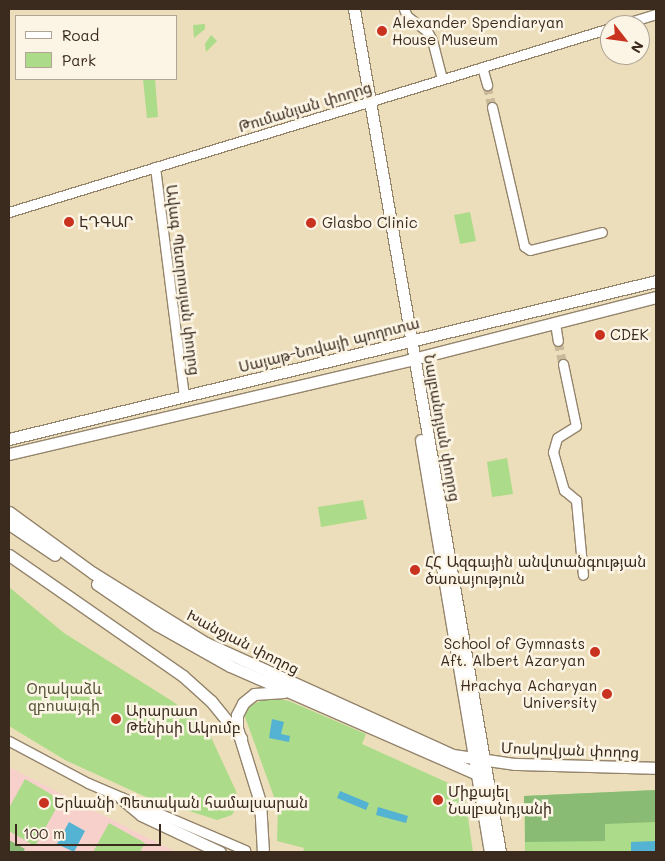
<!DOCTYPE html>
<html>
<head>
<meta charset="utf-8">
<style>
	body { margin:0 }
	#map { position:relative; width:665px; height:861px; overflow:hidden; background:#eddebb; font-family:Mali,"Noto Sans Armenian",sans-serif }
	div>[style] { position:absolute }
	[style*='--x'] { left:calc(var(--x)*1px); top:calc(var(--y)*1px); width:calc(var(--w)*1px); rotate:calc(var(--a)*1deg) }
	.built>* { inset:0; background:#f7d0cc }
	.green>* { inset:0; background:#acdb89 }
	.forest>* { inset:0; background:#89bb75 }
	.water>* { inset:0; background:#54b2d3 }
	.minor-tunnel>* { height:9px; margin-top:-4.5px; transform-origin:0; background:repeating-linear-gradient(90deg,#c9ba9c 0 9px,transparent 0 13.5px) }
	.roads { filter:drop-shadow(1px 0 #94846c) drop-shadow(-1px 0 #94846c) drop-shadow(0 1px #94846c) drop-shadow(0 -1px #94846c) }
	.minor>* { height:9px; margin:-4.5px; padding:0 4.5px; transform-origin:4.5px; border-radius:4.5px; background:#fff }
	.major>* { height:11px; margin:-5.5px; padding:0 5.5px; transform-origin:5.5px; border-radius:5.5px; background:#fff }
	.dots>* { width:14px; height:14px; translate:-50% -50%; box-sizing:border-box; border:2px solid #fcf5e5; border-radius:50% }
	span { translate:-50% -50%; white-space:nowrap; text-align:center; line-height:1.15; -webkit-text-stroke:5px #fcf5e5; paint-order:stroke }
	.poi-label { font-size:15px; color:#3b2a1e }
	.left { translate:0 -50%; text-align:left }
	.right { translate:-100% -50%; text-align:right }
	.street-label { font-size:15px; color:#3b2a1e }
	.park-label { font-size:15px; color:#575639 }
	.frame { position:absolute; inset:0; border:10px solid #3b2a1e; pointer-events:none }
	.legend { position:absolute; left:15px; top:15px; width:162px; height:65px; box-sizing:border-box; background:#fcf5e5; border:1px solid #afa495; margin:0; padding:6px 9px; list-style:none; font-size:15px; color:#3b2a1e }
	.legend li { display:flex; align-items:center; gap:10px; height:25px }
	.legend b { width:25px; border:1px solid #afa495 }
	.north { position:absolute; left:600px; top:15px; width:50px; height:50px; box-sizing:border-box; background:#fcf5e5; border:1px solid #afa495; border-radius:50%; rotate:120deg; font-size:14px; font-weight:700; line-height:20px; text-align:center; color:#3b2a1e }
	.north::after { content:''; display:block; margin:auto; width:18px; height:22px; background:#c8321e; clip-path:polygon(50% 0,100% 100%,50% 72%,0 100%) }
	.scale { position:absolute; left:15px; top:824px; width:146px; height:22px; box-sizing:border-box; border:2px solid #3b2a1e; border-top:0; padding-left:6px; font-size:15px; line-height:18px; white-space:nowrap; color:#3b2a1e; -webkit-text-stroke:4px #fcf5e5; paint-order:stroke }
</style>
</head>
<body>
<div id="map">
	<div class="built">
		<div style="clip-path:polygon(9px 767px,138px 833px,177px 852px,9px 852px)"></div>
	</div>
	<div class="green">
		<div style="clip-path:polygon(205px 24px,205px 29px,194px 38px,193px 25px)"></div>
		<div style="clip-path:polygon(211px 35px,217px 41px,206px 52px,205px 44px)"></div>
		<div style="clip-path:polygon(143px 79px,155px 79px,158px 117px,147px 118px)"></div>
		<div style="clip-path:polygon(470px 212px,476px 241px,460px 244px,454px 215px)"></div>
		<div style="clip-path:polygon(507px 458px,513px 494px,492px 497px,487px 462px)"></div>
		<div style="clip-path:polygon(363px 500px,367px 519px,321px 527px,318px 507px)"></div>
		<div style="clip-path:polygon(9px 587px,64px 633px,172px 701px,196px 719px,210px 735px,236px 791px,238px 804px,232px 815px,217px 820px,146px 797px,65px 760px,9px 726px)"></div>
		<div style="clip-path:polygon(269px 697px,289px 701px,366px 734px,362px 744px,464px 790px,473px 852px,303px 852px,304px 848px,277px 841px,278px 808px,245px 717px,247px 707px)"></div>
		<div style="clip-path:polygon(25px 779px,61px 800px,35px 846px,9px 831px,9px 808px)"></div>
		<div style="clip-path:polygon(656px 790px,656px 852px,525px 852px,524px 796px)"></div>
		<div style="clip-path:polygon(109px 823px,145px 843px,140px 852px,93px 852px)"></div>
	</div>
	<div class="forest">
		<div style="clip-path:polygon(656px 790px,656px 822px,605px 824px,605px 841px,525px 842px,525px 810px,532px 810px,532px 803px,524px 803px,524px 796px)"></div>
		<div style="clip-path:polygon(9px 840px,25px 849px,23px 852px,9px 852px)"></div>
	</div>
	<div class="water">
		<div style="clip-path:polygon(272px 719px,284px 722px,281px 734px,290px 736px,289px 742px,269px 738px)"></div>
		<div style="clip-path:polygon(340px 791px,369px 803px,366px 810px,337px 798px)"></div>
		<div style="clip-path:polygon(378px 807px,408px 816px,406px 823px,376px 815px)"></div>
		<div style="clip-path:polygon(69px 822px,85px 831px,74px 852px,57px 844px)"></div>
		<div style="clip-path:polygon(656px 841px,656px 852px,631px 852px,631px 842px)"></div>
	</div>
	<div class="minor-tunnel">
		<div style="--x:487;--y:85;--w:23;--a:77"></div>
		<div style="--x:558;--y:341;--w:24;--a:78"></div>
	</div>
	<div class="roads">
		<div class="minor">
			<div style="--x:404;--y:9;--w:8;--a:67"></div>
			<div style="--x:407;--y:16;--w:25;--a:37"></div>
			<div style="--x:427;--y:31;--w:10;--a:61"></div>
			<div style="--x:432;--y:40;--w:40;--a:75.6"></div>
			<div style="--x:620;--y:25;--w:38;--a:-17"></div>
			<div style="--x:482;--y:67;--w:19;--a:74"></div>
			<div style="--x:492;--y:107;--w:143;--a:77"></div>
			<div style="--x:524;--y:246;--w:7;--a:34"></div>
			<div style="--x:530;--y:250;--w:74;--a:-14"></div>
			<div style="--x:155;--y:167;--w:231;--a:82.8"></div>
			<div style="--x:9;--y:212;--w:629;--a:-17.02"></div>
			<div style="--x:555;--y:323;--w:18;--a:81"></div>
			<div style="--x:563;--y:364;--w:63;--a:78.2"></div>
			<div style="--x:576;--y:426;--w:22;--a:148"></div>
			<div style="--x:557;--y:438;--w:15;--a:106"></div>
			<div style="--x:553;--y:452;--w:40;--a:74"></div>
			<div style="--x:564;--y:490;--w:16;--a:40"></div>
			<div style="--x:576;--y:500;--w:75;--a:84.7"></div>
			<div style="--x:9;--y:741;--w:89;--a:28"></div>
			<div style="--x:88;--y:783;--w:171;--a:23.1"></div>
		</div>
		<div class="major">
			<div style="--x:354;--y:9;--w:856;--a:80.17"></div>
			<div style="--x:9;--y:439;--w:666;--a:-13.72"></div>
			<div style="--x:421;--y:440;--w:418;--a:80.5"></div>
			<div style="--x:9;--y:454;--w:411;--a:-13.2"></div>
			<div style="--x:409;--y:360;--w:255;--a:-14.3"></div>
			<div style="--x:9;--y:512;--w:104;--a:36"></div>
			<div style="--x:93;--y:573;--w:133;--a:31.8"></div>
			<div style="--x:206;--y:643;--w:271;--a:24.4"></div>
			<div style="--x:453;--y:755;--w:63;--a:8.3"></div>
			<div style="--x:515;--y:764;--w:141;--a:1.6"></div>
			<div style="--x:9;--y:524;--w:55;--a:34"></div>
			<div style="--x:9;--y:555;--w:212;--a:34.8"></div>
			<div style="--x:183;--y:676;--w:38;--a:42"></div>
			<div style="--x:211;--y:701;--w:48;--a:51"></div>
			<div style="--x:97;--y:584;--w:73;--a:34.3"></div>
			<div style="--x:157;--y:625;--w:84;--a:29.3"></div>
			<div style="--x:230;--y:666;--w:267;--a:23.6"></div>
			<div style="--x:121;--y:798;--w:26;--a:40"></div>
			<div style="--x:141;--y:815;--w:87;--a:25.1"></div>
			<div style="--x:263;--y:852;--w:50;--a:-93.4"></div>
			<div style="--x:260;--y:802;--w:77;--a:-107.3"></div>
			<div style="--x:237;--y:728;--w:13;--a:-90"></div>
			<div style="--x:237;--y:715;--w:13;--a:-63"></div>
			<div style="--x:243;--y:703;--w:14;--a:-39"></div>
			<div style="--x:254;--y:694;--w:30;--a:-4"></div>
		</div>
	</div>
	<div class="dots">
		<div style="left:382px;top:31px;background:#c8321e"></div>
		<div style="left:69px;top:222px;background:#c8321e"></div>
		<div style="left:311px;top:223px;background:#c8321e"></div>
		<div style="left:600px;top:335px;background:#c8321e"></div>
		<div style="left:415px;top:570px;background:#c8321e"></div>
		<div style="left:595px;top:652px;background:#c8321e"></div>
		<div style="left:607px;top:694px;background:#c8321e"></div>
		<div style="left:116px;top:719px;background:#c8321e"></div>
		<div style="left:438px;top:800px;background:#c8321e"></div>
		<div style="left:44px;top:803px;background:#c8321e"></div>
	</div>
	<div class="poi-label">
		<span class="left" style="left:392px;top:31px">Alexander Spendiaryan<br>House Museum</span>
		<span class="left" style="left:79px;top:222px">ԷԴԳԱՐ</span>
		<span class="left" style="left:322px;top:223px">Glasbo Clinic</span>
		<span class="left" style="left:610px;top:335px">CDEK</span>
		<span class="left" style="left:425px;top:570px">ՀՀ Ազգային անվտանգության<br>ծառայություն</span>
		<span class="right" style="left:585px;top:652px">School of Gymnasts<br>Aft. Albert Azaryan</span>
		<span class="right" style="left:597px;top:694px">Hrachya Acharyan<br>University</span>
		<span class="left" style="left:126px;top:719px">Արարատ<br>Թենիսի Ակումբ</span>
		<span class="left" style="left:448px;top:800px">Միքայել<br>Նալբանդյանի</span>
		<span class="left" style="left:54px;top:803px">Երևանի Պետական համալսարան</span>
	</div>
	<div class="street-label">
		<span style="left:305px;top:107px;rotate:-17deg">Թումանյան փողոց</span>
		<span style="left:183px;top:280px;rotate:83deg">Ավագ Պետրոսյան փողոց</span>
		<span style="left:329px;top:345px;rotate:-14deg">Սայաթ-Նովայի պողոտա</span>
		<span style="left:442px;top:428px;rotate:80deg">Նալբանդյան փողոց</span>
		<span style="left:243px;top:642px;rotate:27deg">Խանջյան փողոց</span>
		<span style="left:570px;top:750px;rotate:2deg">Մոսկովյան փողոց</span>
	</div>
	<div class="park-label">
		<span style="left:64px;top:697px">Օղակաձև<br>զբոսայգի</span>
	</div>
	<div class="frame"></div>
	<ul class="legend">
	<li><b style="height:6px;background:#fff"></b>Road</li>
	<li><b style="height:14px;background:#acdb89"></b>Park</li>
	</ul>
	<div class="north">N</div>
	<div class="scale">100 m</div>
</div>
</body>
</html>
